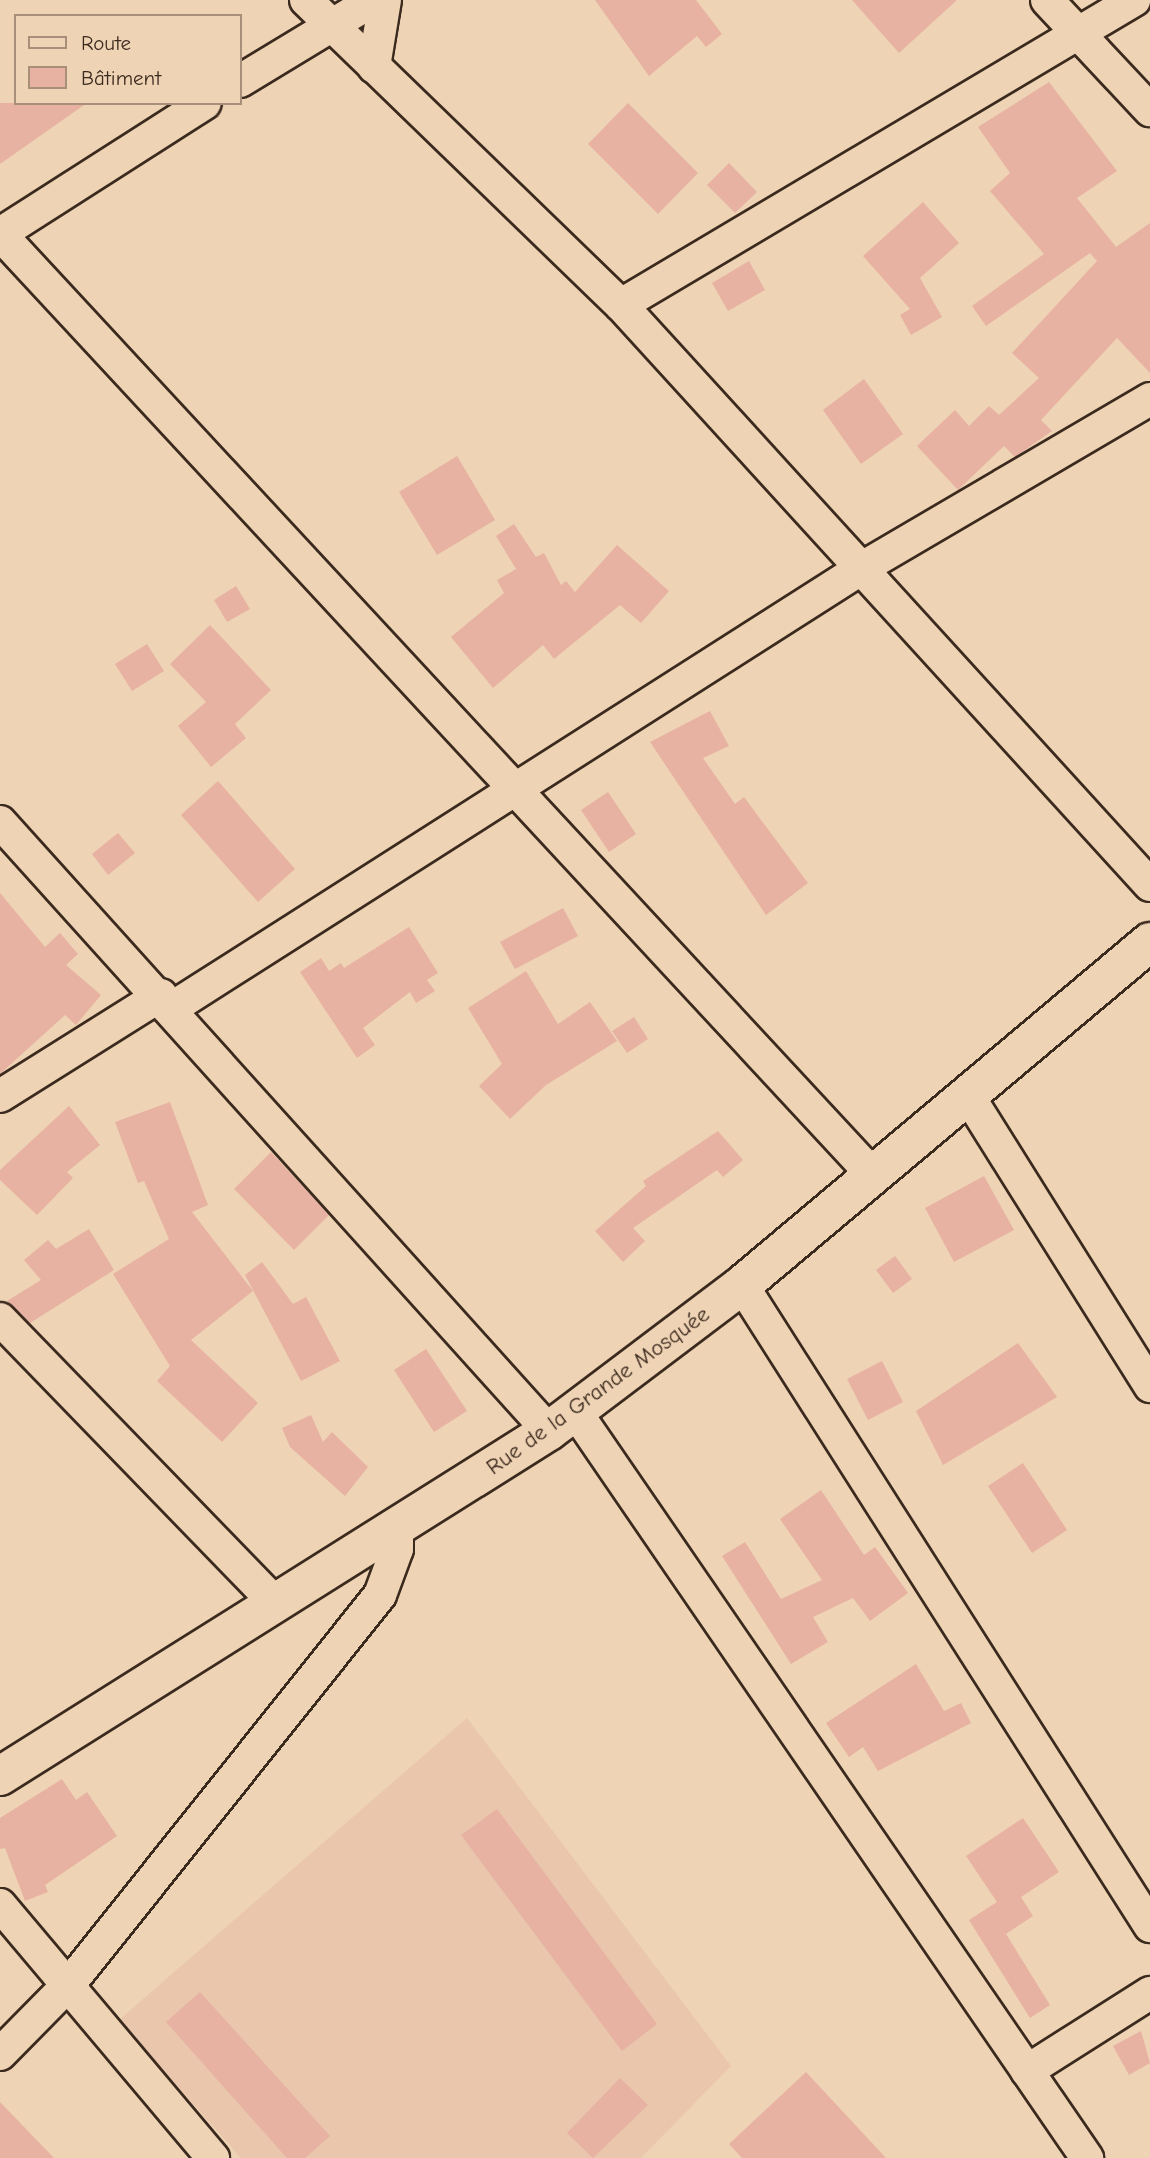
<!DOCTYPE html>
<html>
<head>
<meta charset="utf-8">
<style>
	body { margin:0 }
	#map { position:relative; width:1150px; height:2158px; overflow:hidden; background:#efd3b5; font-family:"Comic Neue",sans-serif }
	div>[style] { position:absolute }
	[style*='--x'] { left:calc(var(--x)*1px); top:calc(var(--y)*1px); width:calc(var(--w)*1px); rotate:calc(var(--a)*1deg) }
	.built>* { inset:0; background:#e9c6ac }
	.building>* { inset:0; background:#e7b2a2 }
	.roads { filter:drop-shadow(2px 0 #3b2a1e) drop-shadow(-2px 0 #3b2a1e) drop-shadow(0 2px #3b2a1e) drop-shadow(0 -2px #3b2a1e) }
	.street>* { height:32px; margin:-16px; padding:0 16px; transform-origin:16px; border-radius:16px; background:#efd3b5 }
	.secondary>* { height:38px; margin:-19px; padding:0 19px; transform-origin:19px; border-radius:19px; background:#efd3b5 }
	span { translate:-50% -50%; white-space:nowrap; text-align:center; line-height:1.15; -webkit-text-stroke:5px #efd3b5; paint-order:stroke }
	.street-label { font-size:23px; color:#3b2a1e }
	.legend { position:absolute; left:14px; top:14px; width:228px; height:91px; box-sizing:border-box; background:#efd3b5; border:2px solid #a78f79; margin:0; padding:9px 12px; list-style:none; font-size:21px; color:#3b2a1e }
	.legend li { display:flex; align-items:center; gap:14px; height:35px }
	.legend b { width:35px; border:2px solid #a78f79 }
</style>
</head>
<body>
<div id="map">
	<div class="built">
		<div style="clip-path:polygon(467px 1718px,731px 2066px,641px 2158px,241px 2158px,119px 2020px)"></div>
	</div>
	<div class="building">
		<div style="clip-path:polygon(595px 0,696px 0,722px 34px,706px 47px,697px 36px,649px 76px)"></div>
		<div style="clip-path:polygon(852px 0,957px 0,899px 53px)"></div>
		<div style="clip-path:polygon(1049px 82px,1117px 171px,1077px 198px,1116px 247px,1150px 223px,1150px 373px,1117px 338px,1041px 420px,1052px 431px,1015px 457px,1004px 446px,958px 490px,917px 446px,955px 410px,969px 426px,989px 406px,999px 415px,1039px 378px,1012px 353px,1097px 261px,1090px 253px,986px 326px,972px 306px,1044px 254px,990px 191px,1010px 173px,978px 127px)"></div>
		<div style="clip-path:polygon(0 103px,87px 103px,0 164px)"></div>
		<div style="clip-path:polygon(628px 103px,698px 173px,658px 214px,588px 144px)"></div>
		<div style="clip-path:polygon(729px 163px,757px 192px,735px 213px,707px 185px)"></div>
		<div style="clip-path:polygon(923px 202px,959px 243px,920px 278px,942px 317px,911px 335px,900px 315px,910px 309px,863px 256px)"></div>
		<div style="clip-path:polygon(749px 261px,765px 290px,728px 311px,712px 283px)"></div>
		<div style="clip-path:polygon(864px 379px,903px 434px,861px 464px,823px 410px)"></div>
		<div style="clip-path:polygon(457px 456px,495px 520px,437px 555px,399px 492px)"></div>
		<div style="clip-path:polygon(514px 524px,536px 557px,544px 553px,561px 585px,566px 581px,575px 592px,617px 545px,669px 591px,641px 623px,620px 605px,554px 659px,543px 645px,493px 688px,451px 637px,504px 593px,497px 580px,516px 569px,496px 536px)"></div>
		<div style="clip-path:polygon(236px 586px,250px 609px,227px 622px,214px 600px)"></div>
		<div style="clip-path:polygon(210px 625px,271px 690px,235px 724px,246px 738px,211px 767px,178px 726px,206px 702px,170px 664px)"></div>
		<div style="clip-path:polygon(147px 644px,164px 671px,132px 691px,115px 664px)"></div>
		<div style="clip-path:polygon(710px 711px,729px 746px,703px 758px,735px 804px,744px 797px,808px 883px,766px 915px,650px 742px)"></div>
		<div style="clip-path:polygon(218px 781px,295px 869px,258px 902px,181px 815px)"></div>
		<div style="clip-path:polygon(608px 792px,636px 834px,609px 852px,581px 810px)"></div>
		<div style="clip-path:polygon(118px 833px,135px 853px,108px 875px,92px 854px)"></div>
		<div style="clip-path:polygon(0 893px,45px 947px,60px 933px,78px 954px,66px 965px,101px 995px,76px 1025px,65px 1015px,0 1074px)"></div>
		<div style="clip-path:polygon(563px 908px,578px 936px,515px 969px,500px 942px)"></div>
		<div style="clip-path:polygon(409px 927px,438px 973px,427px 980px,435px 991px,416px 1003px,410px 992px,363px 1028px,375px 1045px,357px 1058px,300px 972px,321px 958px,329px 971px,341px 963px,344px 968px)"></div>
		<div style="clip-path:polygon(526px 971px,558px 1024px,590px 1002px,617px 1041px,546px 1085px,510px 1119px,479px 1086px,502px 1064px,468px 1008px)"></div>
		<div style="clip-path:polygon(634px 1017px,648px 1039px,627px 1053px,612px 1031px)"></div>
		<div style="clip-path:polygon(170px 1102px,208px 1205px,192px 1212px,253px 1291px,191px 1340px,258px 1403px,222px 1442px,157px 1381px,170px 1366px,113px 1274px,169px 1239px,144px 1181px,138px 1183px,115px 1122px)"></div>
		<div style="clip-path:polygon(69px 1106px,100px 1145px,67px 1172px,73px 1178px,37px 1215px,0 1180px,0 1170px)"></div>
		<div style="clip-path:polygon(718px 1131px,743px 1160px,723px 1177px,717px 1170px,633px 1228px,645px 1241px,623px 1262px,595px 1231px,646px 1186px,643px 1181px)"></div>
		<div style="clip-path:polygon(271px 1152px,329px 1215px,294px 1250px,234px 1189px)"></div>
		<div style="clip-path:polygon(984px 1176px,1014px 1230px,954px 1262px,925px 1208px)"></div>
		<div style="clip-path:polygon(89px 1229px,114px 1270px,30px 1323px,7px 1301px,41px 1280px,24px 1260px,48px 1240px,56px 1249px)"></div>
		<div style="clip-path:polygon(895px 1256px,912px 1279px,893px 1293px,876px 1270px)"></div>
		<div style="clip-path:polygon(262px 1262px,293px 1304px,306px 1297px,340px 1361px,301px 1381px,245px 1275px)"></div>
		<div style="clip-path:polygon(1018px 1343px,1057px 1397px,943px 1465px,916px 1411px)"></div>
		<div style="clip-path:polygon(426px 1349px,467px 1411px,434px 1432px,394px 1370px)"></div>
		<div style="clip-path:polygon(882px 1361px,903px 1402px,868px 1420px,847px 1379px)"></div>
		<div style="clip-path:polygon(311px 1415px,323px 1442px,332px 1432px,368px 1467px,345px 1496px,290px 1447px,282px 1428px)"></div>
		<div style="clip-path:polygon(1023px 1463px,1067px 1530px,1032px 1553px,988px 1486px)"></div>
		<div style="clip-path:polygon(821px 1490px,864px 1555px,875px 1547px,908px 1593px,870px 1621px,853px 1598px,813px 1617px,828px 1642px,791px 1664px,722px 1556px,745px 1542px,781px 1599px,822px 1580px,780px 1519px)"></div>
		<div style="clip-path:polygon(916px 1664px,944px 1711px,961px 1703px,971px 1723px,878px 1771px,863px 1747px,849px 1757px,826px 1723px)"></div>
		<div style="clip-path:polygon(62px 1779px,76px 1800px,87px 1792px,117px 1836px,45px 1885px,48px 1892px,25px 1901px,5px 1848px,0 1849px,0 1818px)"></div>
		<div style="clip-path:polygon(497px 1809px,657px 2024px,622px 2051px,461px 1835px)"></div>
		<div style="clip-path:polygon(1023px 1818px,1059px 1872px,1021px 1897px,1033px 1916px,1006px 1934px,1050px 2005px,1030px 2018px,969px 1920px,997px 1902px,966px 1856px)"></div>
		<div style="clip-path:polygon(200px 1992px,330px 2136px,305px 2158px,287px 2158px,166px 2022px)"></div>
		<div style="clip-path:polygon(1141px 2031px,1150px 2063px,1129px 2075px,1113px 2046px)"></div>
		<div style="clip-path:polygon(806px 2072px,886px 2158px,742px 2158px,729px 2144px)"></div>
		<div style="clip-path:polygon(620px 2078px,648px 2105px,593px 2158px,567px 2133px)"></div>
		<div style="clip-path:polygon(0 2102px,54px 2158px,0 2158px)"></div>
	</div>
	<div class="roads">
		<div class="street">
			<div style="--x:306;--y:0;--w:438;--a:44.1"></div>
			<div style="--x:621;--y:305;--w:785;--a:47.63"></div>
			<div style="--x:1047;--y:0;--w:151;--a:46.9"></div>
			<div style="--x:374;--y:67;--w:68;--a:-80.7"></div>
			<div style="--x:240;--y:81;--w:157;--a:-31.2"></div>
			<div style="--x:0;--y:234;--w:1284;--a:47.15"></div>
			<div style="--x:0;--y:234;--w:243;--a:-32.6"></div>
			<div style="--x:621;--y:305;--w:597;--a:-30.73"></div>
			<div style="--x:0;--y:822;--w:820;--a:47.97"></div>
			<div style="--x:172;--y:1008;--w:818;--a:-32.52"></div>
			<div style="--x:862;--y:568;--w:334;--a:-30.4"></div>
			<div style="--x:967;--y:1094;--w:345;--a:57.9"></div>
			<div style="--x:0;--y:1096;--w:190;--a:-32.1"></div>
			<div style="--x:742;--y:1285;--w:760;--a:57.52"></div>
			<div style="--x:0;--y:1319;--w:394;--a:45.9"></div>
			<div style="--x:575;--y:1411;--w:906;--a:55.57"></div>
			<div style="--x:0;--y:1905;--w:331;--a:49.9"></div>
			<div style="--x:0;--y:2054;--w:101;--a:-45.4"></div>
			<div style="--x:71;--y:1982;--w:495;--a:-51.4"></div>
			<div style="--x:380;--y:1595;--w:49;--a:-69.7"></div>
			<div style="--x:397;--y:1549;--w:18;--a:-90"></div>
			<div style="--x:1027;--y:2071;--w:146;--a:-32.4"></div>
		</div>
		<div class="secondary">
			<div style="--x:0;--y:1776;--w:648;--a:-32.15"></div>
			<div style="--x:549;--y:1431;--w:242;--a:-37.1"></div>
			<div style="--x:742;--y:1285;--w:533;--a:-40.05"></div>
		</div>
	</div>
	<div class="street-label">
		<span style="left:598px;top:1391px;rotate:-36deg">Rue de la Grande Mosquée</span>
	</div>
	<ul class="legend">
	<li><b style="height:9px;background:#efd3b5"></b>Route</li>
	<li><b style="height:19px;background:#e7b2a2"></b>Bâtiment</li>
	</ul>
</div>
</body>
</html>
